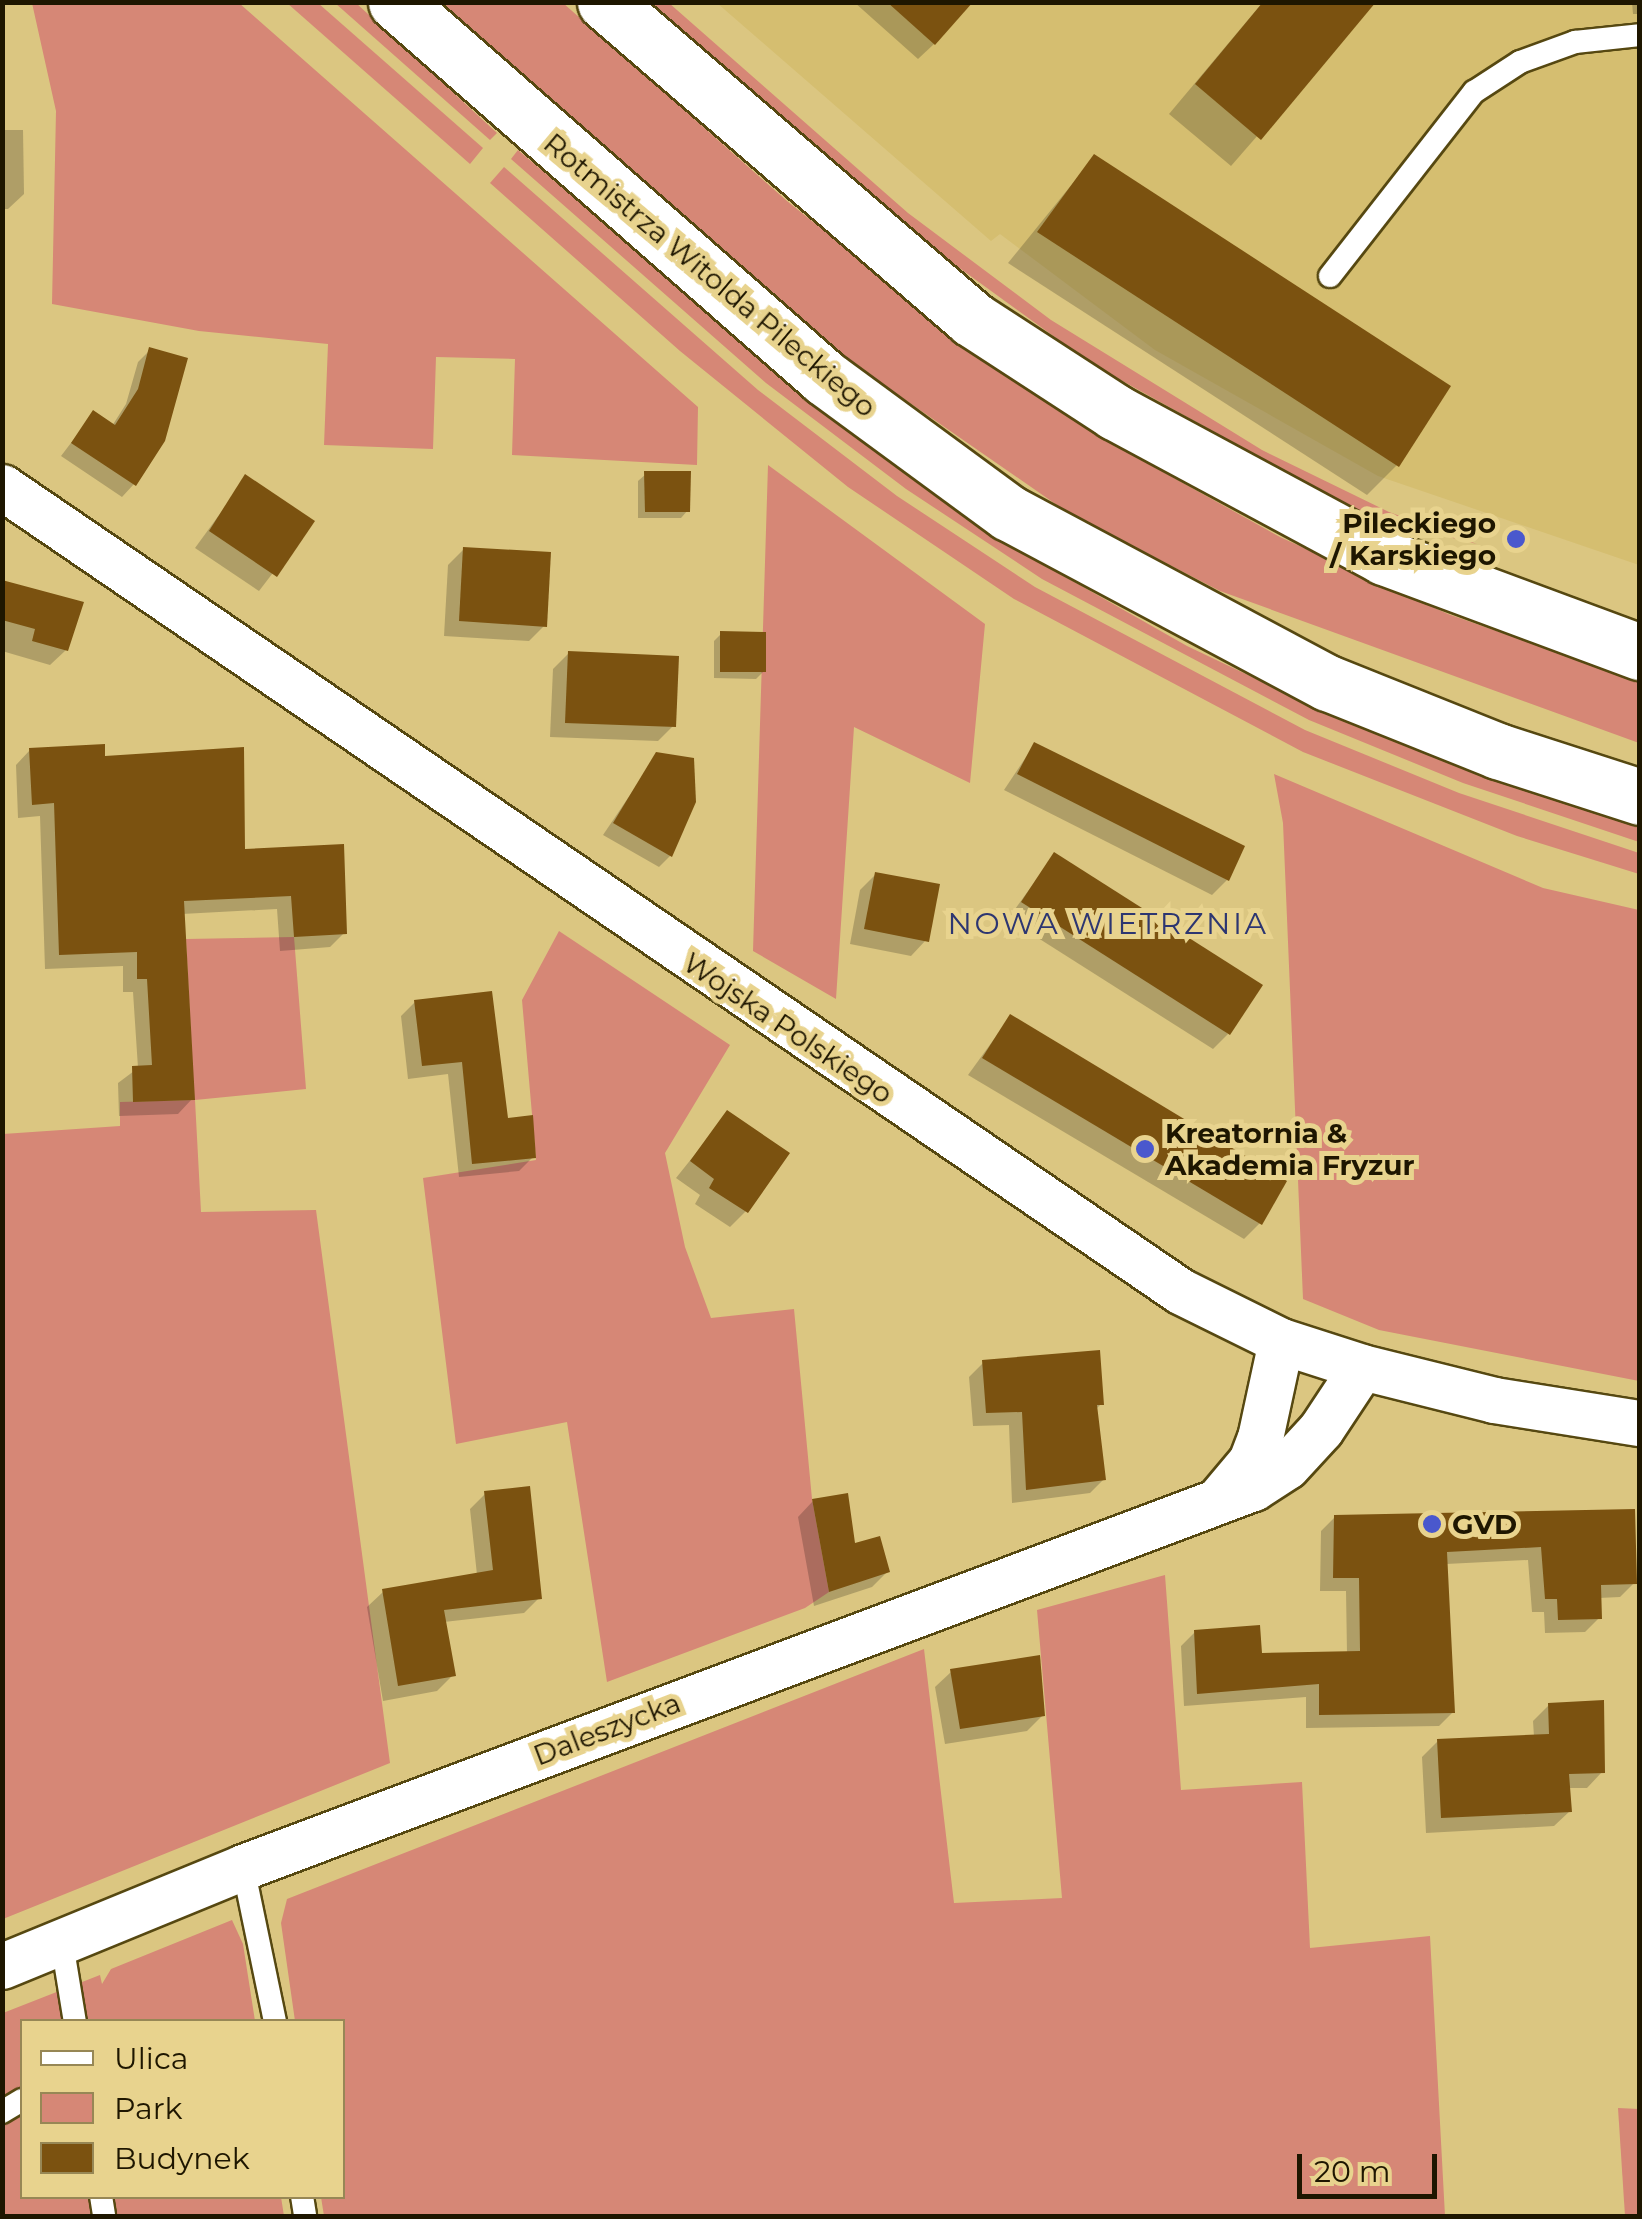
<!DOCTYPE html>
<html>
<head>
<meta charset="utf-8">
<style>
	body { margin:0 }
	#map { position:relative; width:1642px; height:2219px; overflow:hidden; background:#dbc681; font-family:Montserrat,sans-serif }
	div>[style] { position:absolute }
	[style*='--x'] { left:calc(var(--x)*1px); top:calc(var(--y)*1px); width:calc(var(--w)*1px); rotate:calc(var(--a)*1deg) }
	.built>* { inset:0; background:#d5be70 }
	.green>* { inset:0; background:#d68776 }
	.shadow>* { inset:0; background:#0003 }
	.building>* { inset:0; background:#7b5210 }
	.roads { filter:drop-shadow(2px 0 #564811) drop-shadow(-2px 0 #564811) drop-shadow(0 2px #564811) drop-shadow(0 -2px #564811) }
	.service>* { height:22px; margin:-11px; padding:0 11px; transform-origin:11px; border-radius:11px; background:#fff }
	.minor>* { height:45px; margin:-22.5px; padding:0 22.5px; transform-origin:22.5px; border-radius:22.5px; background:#fff }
	.secondary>* { height:55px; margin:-27.5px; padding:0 27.5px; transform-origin:27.5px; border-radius:27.5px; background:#fff }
	.dots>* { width:28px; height:28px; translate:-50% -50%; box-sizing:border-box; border:5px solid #e8d38e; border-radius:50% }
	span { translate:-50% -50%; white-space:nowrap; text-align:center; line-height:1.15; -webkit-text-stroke:10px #e8d38e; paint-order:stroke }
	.street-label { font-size:28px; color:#1e1600 }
	.poi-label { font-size:28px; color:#1e1600; font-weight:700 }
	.right { translate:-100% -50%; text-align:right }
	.left { translate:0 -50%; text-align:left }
	.neighbourhood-label { font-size:30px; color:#2d3671; letter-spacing:2.5px }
	.frame { position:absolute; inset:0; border:5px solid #1e1600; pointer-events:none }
	.legend { position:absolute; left:20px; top:2019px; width:325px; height:180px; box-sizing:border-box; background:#e8d38e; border:2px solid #978755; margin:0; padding:12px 18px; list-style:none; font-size:30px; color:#1e1600 }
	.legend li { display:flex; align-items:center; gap:20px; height:50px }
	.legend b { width:50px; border:2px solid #978755 }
	.scale { position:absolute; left:1297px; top:2154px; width:140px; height:45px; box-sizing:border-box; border:5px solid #1e1600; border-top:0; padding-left:12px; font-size:30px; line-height:35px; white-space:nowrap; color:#1e1600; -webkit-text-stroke:8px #e8d38e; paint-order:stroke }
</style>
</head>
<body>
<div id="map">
	<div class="built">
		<div style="clip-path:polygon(717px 3px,1639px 3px,1639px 565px,1378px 476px,1155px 350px,1000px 234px,991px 241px)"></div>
	</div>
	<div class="green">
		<div style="clip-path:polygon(32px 3px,239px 3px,698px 407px,697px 465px,512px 455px,515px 359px,436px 357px,433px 449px,324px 445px,328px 344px,199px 331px,52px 304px,56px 111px)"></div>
		<div style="clip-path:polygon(287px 3px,318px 3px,483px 148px,470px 164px)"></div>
		<div style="clip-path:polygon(335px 3px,356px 3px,497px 133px,490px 140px)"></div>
		<div style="clip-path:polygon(439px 3px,563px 3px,787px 201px,964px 343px,1129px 453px,1280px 537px,1448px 614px,1639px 681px,1639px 743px,1220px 591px,1067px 512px,858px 367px)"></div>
		<div style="clip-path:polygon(650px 3px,669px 3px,908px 213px,1051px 320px,1262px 450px,1389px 512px,1477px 544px,1367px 517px,1092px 364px,925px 243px)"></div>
		<div style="clip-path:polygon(518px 150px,835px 420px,1048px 567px,1187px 646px,1313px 706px,1464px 769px,1639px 827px,1639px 842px,1463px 783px,1309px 720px,1042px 579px,906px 489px,766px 383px,511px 159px)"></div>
		<div style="clip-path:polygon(504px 167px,758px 390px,897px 496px,1035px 587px,1305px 730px,1459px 793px,1639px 853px,1639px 874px,1517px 836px,1303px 752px,1014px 599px,848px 487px,680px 351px,490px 183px)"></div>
		<div style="clip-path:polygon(768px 465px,985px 624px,970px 783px,854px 727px,836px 999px,753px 951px)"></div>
		<div style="clip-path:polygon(1274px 774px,1543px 888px,1639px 910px,1639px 1381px,1379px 1330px,1303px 1299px,1283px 823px)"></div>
		<div style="clip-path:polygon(559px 931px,730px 1045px,665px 1153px,685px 1247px,711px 1318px,794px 1309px,812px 1499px,829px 1592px,805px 1608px,607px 1682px,567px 1422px,456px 1444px,423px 1178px,536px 1160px,522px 1000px)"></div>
		<div style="clip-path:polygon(294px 937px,306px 1089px,195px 1100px,201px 1212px,316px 1210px,390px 1763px,3px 1919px,3px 1134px,120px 1126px,120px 1102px,194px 1100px,186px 939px)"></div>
		<div style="clip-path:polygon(1165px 1575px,1181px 1790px,1302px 1782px,1310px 1948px,1430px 1936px,1445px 2216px,324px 2216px,321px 2197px,342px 2196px,342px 2022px,295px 2021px,281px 1923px,287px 1899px,924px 1649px,954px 1903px,1062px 1898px,1037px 1610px)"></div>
		<div style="clip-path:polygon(232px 1920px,243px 1944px,255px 2021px,22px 2022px,22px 2196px,281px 2197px,284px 2216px,3px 2216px,3px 2013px,100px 1975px,102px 1984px,111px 1969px)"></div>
		<div style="clip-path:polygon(1618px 2108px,1639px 2109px,1639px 2216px,1625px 2216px)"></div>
	</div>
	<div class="shadow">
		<div style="clip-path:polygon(854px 2px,950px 2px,934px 44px,918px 59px)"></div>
		<div style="clip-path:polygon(1263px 2px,1374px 2px,1231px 166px,1169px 114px)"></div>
		<div style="clip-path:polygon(1632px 2px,1640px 2px,1640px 14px,1633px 14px)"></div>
		<div style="clip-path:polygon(2px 130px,23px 130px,24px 194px,8px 209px,2px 209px)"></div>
		<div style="clip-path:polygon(1094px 157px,1397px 465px,1367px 495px,1008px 263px)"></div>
		<div style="clip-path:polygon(150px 350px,134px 484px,122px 497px,61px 456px,93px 414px,112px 426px,126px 404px,138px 362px)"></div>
		<div style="clip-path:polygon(646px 474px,688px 510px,681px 518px,638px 518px,638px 481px)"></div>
		<div style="clip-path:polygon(246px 478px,312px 522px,259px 591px,195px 548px)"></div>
		<div style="clip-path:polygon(464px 549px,544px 626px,529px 641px,444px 636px,448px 565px)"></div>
		<div style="clip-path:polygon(2px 583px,66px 650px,50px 665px,2px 651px)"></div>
		<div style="clip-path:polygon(721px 634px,764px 671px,756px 679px,714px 678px,714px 641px)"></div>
		<div style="clip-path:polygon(568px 654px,674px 725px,658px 741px,550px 737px,553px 669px)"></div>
		<div style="clip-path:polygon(1034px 745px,1227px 880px,1212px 895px,1004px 790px)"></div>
		<div style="clip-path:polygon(30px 750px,103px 758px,242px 851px,344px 933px,330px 947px,280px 951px,277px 909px,182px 914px,192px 1099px,178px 1114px,119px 1116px,118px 1083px,138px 1068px,133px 992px,123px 992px,123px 966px,45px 969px,40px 816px,18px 818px,16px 765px)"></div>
		<div style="clip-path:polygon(657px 755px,670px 856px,659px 867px,603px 835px)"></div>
		<div style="clip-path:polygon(1054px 855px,1228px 1034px,1213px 1049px,1008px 919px)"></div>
		<div style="clip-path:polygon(876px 874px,926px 940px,911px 956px,850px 944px,860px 890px)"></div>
		<div style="clip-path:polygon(490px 994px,505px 1121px,533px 1157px,519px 1171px,459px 1177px,448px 1074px,408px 1079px,401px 1016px,415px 1002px)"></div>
		<div style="clip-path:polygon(1010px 1017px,1260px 1223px,1244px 1239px,968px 1075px)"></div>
		<div style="clip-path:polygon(728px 1113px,746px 1211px,730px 1227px,695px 1204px,700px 1195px,676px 1178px)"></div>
		<div style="clip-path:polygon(983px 1363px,1101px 1404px,1095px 1410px,1104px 1479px,1090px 1493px,1012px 1503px,1009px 1425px,973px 1426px,969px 1377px)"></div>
		<div style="clip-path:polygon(485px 1494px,539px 1598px,524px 1613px,444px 1622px,453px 1675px,437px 1691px,383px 1701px,367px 1607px,383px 1592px,477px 1575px,470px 1509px)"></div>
		<div style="clip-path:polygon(813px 1501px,853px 1547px,887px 1572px,872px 1587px,814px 1606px,798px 1517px)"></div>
		<div style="clip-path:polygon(1632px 1511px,1634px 1583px,1620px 1597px,1599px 1598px,1599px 1618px,1585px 1632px,1545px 1633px,1544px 1612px,1532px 1612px,1528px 1560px,1446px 1564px,1453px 1712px,1439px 1726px,1306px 1728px,1306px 1697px,1184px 1706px,1181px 1646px,1195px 1632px,1259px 1656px,1347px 1654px,1346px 1591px,1320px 1591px,1321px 1531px,1335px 1517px)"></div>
		<div style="clip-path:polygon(951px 1672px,1043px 1715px,1027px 1731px,945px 1744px,935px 1687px)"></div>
		<div style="clip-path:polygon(1549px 1705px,1602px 1772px,1587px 1788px,1568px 1788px,1570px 1811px,1554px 1826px,1426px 1833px,1422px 1757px,1438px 1741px,1534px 1737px,1533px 1721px)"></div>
	</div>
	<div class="building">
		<div style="clip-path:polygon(887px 2px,973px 2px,935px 45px)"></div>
		<div style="clip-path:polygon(1263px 2px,1376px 2px,1261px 140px,1195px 84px)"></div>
		<div style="clip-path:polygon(1094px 154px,1451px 386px,1399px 467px,1037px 232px)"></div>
		<div style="clip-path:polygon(149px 347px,188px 358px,165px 441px,136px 486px,71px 443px,93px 410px,115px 425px,138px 389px)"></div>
		<div style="clip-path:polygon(644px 471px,691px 471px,690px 512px,645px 512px)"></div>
		<div style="clip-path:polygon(245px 474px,315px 521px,277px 577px,209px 531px)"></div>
		<div style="clip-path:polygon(463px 547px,551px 552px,547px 627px,459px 621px)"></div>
		<div style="clip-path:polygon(2px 580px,84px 602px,68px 651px,32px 641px,35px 629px,2px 620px)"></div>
		<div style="clip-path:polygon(720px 631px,766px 632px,766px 672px,720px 672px)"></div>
		<div style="clip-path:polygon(568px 651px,679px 656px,676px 727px,565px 723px)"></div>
		<div style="clip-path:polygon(1034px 742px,1245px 846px,1229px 881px,1017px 774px)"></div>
		<div style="clip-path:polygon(105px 744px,105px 756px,244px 747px,245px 849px,344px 844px,347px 934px,294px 937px,291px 896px,184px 901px,195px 1100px,133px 1102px,132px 1066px,152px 1065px,147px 979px,137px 979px,137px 952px,59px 955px,54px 803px,32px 805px,29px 748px)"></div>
		<div style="clip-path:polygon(656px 752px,694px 758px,696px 802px,672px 857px,613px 823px)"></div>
		<div style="clip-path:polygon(1054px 852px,1263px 985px,1230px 1035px,1021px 902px)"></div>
		<div style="clip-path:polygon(875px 872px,940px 884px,929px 942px,864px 929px)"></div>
		<div style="clip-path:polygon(492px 991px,508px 1118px,533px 1115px,536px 1158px,472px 1164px,462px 1062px,422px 1066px,414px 1000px)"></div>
		<div style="clip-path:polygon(1010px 1014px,1287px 1181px,1262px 1225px,982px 1058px)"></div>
		<div style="clip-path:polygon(727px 1110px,790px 1153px,748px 1213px,709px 1188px,714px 1179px,690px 1161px)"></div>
		<div style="clip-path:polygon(1100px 1350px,1104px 1405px,1097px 1405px,1106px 1480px,1026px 1490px,1022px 1412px,986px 1413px,982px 1360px)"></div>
		<div style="clip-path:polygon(530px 1486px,542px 1599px,444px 1610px,456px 1676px,398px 1686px,382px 1589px,493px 1570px,484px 1491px)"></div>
		<div style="clip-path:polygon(848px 1493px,855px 1543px,880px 1536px,890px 1572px,829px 1592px,812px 1499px)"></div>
		<div style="clip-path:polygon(1635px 1509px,1637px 1584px,1601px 1585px,1602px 1619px,1558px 1620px,1557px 1599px,1545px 1599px,1541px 1547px,1447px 1552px,1455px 1713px,1319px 1715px,1319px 1684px,1197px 1694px,1194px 1630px,1260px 1625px,1262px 1653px,1360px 1651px,1359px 1578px,1333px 1578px,1334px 1515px)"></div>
		<div style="clip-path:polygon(1040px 1655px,1045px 1716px,960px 1729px,950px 1669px)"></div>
		<div style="clip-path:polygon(1604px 1700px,1605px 1773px,1569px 1774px,1572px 1812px,1441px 1818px,1437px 1739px,1549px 1734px,1548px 1703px)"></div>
	</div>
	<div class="roads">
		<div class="service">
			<div style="--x:1330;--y:276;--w:234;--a:-52"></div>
			<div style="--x:1474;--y:92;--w:55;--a:-33.1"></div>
			<div style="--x:1520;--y:62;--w:59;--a:-20"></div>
			<div style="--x:1575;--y:42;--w:65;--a:-6.1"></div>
			<div style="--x:243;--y:1867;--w:158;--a:78.3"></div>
			<div style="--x:62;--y:1943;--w:80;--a:80.7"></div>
			<div style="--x:2;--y:2112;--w:23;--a:-31"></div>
			<div style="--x:101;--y:2196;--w:20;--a:81"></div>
			<div style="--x:302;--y:2196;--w:20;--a:81"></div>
		</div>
		<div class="minor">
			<div style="--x:2;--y:487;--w:1426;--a:34.31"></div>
			<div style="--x:1180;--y:1291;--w:113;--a:26.3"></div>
			<div style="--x:1281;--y:1341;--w:85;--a:17.8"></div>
			<div style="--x:1362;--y:1367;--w:136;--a:14"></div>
			<div style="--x:1494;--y:1400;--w:148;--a:9"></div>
			<div style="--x:1220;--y:1498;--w:48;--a:-50"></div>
			<div style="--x:1251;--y:1461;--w:25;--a:-69"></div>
			<div style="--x:1260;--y:1438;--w:99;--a:-77.8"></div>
			<div style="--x:2;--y:1966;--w:261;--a:-22.3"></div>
			<div style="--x:243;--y:1867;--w:1079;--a:-20.57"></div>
			<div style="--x:1253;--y:1488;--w:40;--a:-32.9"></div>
			<div style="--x:1287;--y:1466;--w:50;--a:-47.4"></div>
			<div style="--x:1321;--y:1429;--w:74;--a:-56.5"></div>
		</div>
		<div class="secondary">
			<div style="--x:396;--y:2;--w:570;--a:41.23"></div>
			<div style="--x:825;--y:378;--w:228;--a:36.3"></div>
			<div style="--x:1009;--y:513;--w:361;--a:28.1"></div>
			<div style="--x:1328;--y:683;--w:183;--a:21.8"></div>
			<div style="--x:1498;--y:751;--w:149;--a:17.9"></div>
			<div style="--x:605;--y:2;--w:485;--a:40.8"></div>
			<div style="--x:972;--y:319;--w:171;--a:33"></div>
			<div style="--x:1115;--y:412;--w:306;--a:28.3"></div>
			<div style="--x:1384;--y:557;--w:273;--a:20.4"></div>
		</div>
	</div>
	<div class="dots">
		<div style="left:1516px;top:539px;background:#4a58cd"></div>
		<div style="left:1145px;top:1149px;background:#4a58cd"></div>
		<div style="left:1432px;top:1524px;background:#4a58cd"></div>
	</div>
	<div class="street-label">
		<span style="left:710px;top:275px;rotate:40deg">Rotmistrza Witolda Pileckiego</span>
		<span style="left:788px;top:1028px;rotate:34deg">Wojska Polskiego</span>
		<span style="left:607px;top:1729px;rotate:-21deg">Daleszycka</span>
	</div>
	<div class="poi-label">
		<span class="right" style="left:1496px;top:539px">Pileckiego<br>/ Karskiego</span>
		<span class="left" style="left:1165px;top:1149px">Kreatornia &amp;<br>Akademia Fryzur</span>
		<span class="left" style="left:1452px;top:1524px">GVD</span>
	</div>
	<div class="neighbourhood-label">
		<span style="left:1108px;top:924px">NOWA WIETRZNIA</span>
	</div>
	<div class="frame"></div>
	<ul class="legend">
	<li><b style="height:12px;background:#fff"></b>Ulica</li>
	<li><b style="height:28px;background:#d68776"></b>Park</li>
	<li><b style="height:28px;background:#7b5210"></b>Budynek</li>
	</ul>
	<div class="scale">20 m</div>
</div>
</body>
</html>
